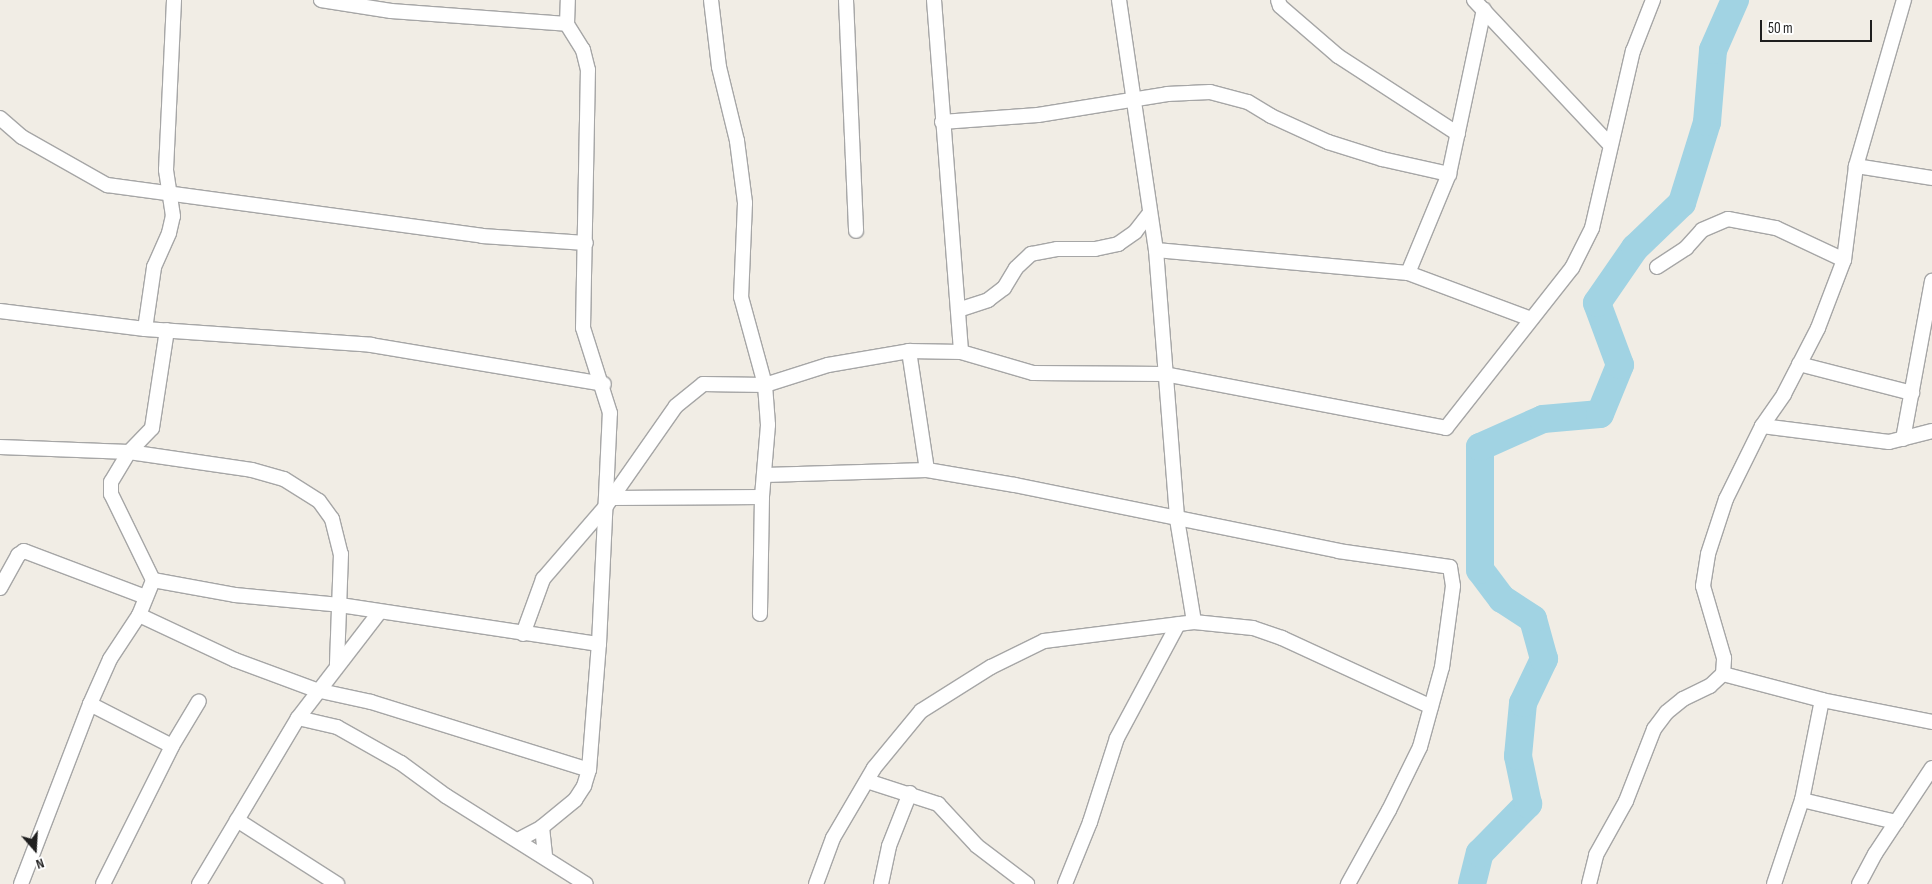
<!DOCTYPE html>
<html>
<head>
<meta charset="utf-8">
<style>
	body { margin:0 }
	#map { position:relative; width:1932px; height:884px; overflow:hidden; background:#f1ede5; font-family:"Sofia Sans Condensed",sans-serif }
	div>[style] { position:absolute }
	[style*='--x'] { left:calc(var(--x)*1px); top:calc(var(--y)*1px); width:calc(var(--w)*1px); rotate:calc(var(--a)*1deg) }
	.river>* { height:28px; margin:-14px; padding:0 14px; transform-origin:14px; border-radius:14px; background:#a1d3e3 }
	.roads { filter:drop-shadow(1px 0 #a6a6a6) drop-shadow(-1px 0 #a6a6a6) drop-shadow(0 1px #a6a6a6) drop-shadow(0 -1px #a6a6a6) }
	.street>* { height:14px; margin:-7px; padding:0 7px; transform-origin:7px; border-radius:7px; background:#fff }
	span { translate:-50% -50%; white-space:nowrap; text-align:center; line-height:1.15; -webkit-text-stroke:4.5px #fff; paint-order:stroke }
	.north { position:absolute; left:10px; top:824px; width:50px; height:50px; -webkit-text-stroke:4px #fff; paint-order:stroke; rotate:161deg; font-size:14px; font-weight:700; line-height:20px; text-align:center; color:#1f1f1f }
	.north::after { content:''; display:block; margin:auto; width:18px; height:22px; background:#1f1f1f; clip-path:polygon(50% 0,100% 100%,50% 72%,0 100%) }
	.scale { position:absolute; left:1760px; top:20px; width:112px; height:22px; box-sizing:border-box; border:2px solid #1f1f1f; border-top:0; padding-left:6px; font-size:15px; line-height:18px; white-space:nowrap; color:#1f1f1f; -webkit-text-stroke:4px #fff; paint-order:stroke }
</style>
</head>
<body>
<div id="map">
	<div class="river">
		<div style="--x:1472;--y:884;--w:32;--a:-76"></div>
		<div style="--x:1480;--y:853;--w:69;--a:-45.6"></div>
		<div style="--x:1528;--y:804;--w:49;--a:-101.8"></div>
		<div style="--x:1518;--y:756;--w:53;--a:-84.6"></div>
		<div style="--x:1523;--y:703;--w:49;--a:-64.5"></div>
		<div style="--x:1544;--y:659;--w:41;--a:-105.4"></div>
		<div style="--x:1533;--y:619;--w:37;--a:-147"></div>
		<div style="--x:1502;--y:599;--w:36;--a:-127"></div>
		<div style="--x:1480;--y:570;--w:123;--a:-90"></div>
		<div style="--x:1480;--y:447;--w:69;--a:-24"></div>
		<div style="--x:1543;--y:419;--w:57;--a:-5"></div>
		<div style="--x:1600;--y:414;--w:53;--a:-67.8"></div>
		<div style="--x:1620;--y:365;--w:66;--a:-110.4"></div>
		<div style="--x:1597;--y:303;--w:67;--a:-55.4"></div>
		<div style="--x:1635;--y:248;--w:65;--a:-43.8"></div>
		<div style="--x:1682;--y:203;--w:85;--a:-72.8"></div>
		<div style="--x:1707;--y:122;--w:72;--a:-85.2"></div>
		<div style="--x:1713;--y:50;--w:55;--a:-66.3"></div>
	</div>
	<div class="roads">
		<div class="street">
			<div style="--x:321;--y:0;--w:71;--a:8.9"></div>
			<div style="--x:391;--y:11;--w:176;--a:4.2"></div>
			<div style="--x:711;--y:0;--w:67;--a:83.2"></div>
			<div style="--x:719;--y:67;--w:76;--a:76.3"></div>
			<div style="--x:737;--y:141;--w:63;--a:82.6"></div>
			<div style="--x:745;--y:203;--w:94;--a:92.4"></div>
			<div style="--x:741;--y:297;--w:91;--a:74.7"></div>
			<div style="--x:765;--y:385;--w:40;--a:85.7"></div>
			<div style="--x:768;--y:425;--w:72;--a:94.8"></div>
			<div style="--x:762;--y:497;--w:117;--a:91"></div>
			<div style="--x:846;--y:0;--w:231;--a:87.5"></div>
			<div style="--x:934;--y:0;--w:353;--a:85.6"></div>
			<div style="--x:1119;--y:0;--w:253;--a:81.6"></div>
			<div style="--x:1156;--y:250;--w:270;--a:85.5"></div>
			<div style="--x:1177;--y:519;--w:104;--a:80.6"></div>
			<div style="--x:1278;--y:0;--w:6;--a:72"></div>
			<div style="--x:1280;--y:6;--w:77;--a:40.8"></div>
			<div style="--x:1338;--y:56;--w:143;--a:33"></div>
			<div style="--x:1474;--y:0;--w:199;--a:46.8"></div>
			<div style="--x:0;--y:118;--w:29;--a:41"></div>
			<div style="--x:22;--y:137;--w:98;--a:29.5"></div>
			<div style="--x:107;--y:185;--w:378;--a:7.7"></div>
			<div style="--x:482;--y:236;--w:104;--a:3.9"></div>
			<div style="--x:942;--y:122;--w:96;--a:-4.2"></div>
			<div style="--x:1038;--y:115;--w:131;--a:-9.2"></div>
			<div style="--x:1167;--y:94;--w:43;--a:-2.7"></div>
			<div style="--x:1210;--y:92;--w:39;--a:15"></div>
			<div style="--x:1248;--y:102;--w:27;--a:31"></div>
			<div style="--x:1271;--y:116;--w:63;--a:24.5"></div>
			<div style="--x:1328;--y:142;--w:57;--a:17.5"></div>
			<div style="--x:1382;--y:159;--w:69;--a:12.6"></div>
			<div style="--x:1856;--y:166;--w:77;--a:9"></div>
			<div style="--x:1156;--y:250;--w:253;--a:5.2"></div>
			<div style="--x:1408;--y:273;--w:131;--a:20.5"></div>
			<div style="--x:1657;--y:267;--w:35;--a:-33"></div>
			<div style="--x:1686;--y:248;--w:24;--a:-48"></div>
			<div style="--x:1702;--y:230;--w:28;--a:-23"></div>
			<div style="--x:1728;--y:219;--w:49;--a:10.6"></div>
			<div style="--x:1776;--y:228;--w:75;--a:25.2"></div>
			<div style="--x:1408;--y:273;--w:107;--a:-67.5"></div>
			<div style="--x:1449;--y:174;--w:168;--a:-78"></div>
			<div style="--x:958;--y:310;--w:32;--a:-18"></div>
			<div style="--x:988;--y:300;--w:20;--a:-37"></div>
			<div style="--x:1004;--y:288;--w:23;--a:-59"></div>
			<div style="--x:1016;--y:268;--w:21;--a:-43"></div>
			<div style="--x:1031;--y:254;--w:26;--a:-11"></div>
			<div style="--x:1057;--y:249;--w:38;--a:0"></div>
			<div style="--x:1095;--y:249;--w:24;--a:-12"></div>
			<div style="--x:1118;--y:244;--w:21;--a:-35"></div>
			<div style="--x:1135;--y:232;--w:24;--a:-52"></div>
			<div style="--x:0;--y:311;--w:146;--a:7.1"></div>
			<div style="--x:145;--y:329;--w:227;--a:4"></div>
			<div style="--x:371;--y:345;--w:236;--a:9.5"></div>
			<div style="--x:145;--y:329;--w:63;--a:-81.7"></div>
			<div style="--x:154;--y:267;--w:37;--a:-66"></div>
			<div style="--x:169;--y:233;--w:17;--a:-77"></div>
			<div style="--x:173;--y:216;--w:47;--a:-98.7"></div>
			<div style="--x:166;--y:170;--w:170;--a:-87.3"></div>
			<div style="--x:909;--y:351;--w:120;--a:81.4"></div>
			<div style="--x:1799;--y:364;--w:117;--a:14.4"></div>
			<div style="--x:1762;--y:426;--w:128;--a:7.2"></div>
			<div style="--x:1889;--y:442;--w:44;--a:-14.3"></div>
			<div style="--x:1903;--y:439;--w:161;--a:-79.6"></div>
			<div style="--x:0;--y:447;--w:129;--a:2.2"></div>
			<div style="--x:129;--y:452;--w:124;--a:8.3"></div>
			<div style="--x:252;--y:470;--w:33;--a:16"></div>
			<div style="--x:284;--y:479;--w:41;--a:32.2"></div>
			<div style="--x:319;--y:501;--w:22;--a:54"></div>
			<div style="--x:332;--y:519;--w:36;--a:76"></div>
			<div style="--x:341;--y:554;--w:111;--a:92.1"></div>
			<div style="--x:765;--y:475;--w:162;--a:-1.8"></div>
			<div style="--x:927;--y:470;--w:89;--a:9.7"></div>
			<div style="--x:1015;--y:485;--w:330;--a:11.5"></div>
			<div style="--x:1338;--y:551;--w:113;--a:8.1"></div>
			<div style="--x:1450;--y:567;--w:19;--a:81"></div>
			<div style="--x:1453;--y:586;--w:82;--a:97.7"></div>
			<div style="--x:1442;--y:667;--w:83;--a:105.4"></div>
			<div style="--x:1420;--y:747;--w:70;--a:116.2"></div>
			<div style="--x:1389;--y:810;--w:85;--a:119"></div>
			<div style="--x:612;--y:498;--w:150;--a:-0.4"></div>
			<div style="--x:153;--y:580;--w:83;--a:10.4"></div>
			<div style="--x:235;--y:595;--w:105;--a:5.4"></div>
			<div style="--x:340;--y:605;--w:262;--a:8.6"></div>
			<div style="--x:0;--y:588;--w:38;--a:-61"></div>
			<div style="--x:18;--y:555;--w:7;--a:-34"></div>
			<div style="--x:24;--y:551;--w:130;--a:20.7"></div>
			<div style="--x:139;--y:615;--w:106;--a:25.1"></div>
			<div style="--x:235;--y:660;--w:86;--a:20.3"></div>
			<div style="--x:316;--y:690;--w:56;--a:12.3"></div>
			<div style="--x:371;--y:702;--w:228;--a:17.3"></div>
			<div style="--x:523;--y:634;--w:59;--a:-70"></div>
			<div style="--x:543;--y:579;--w:96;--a:-49.2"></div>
			<div style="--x:606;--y:506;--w:122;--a:-55"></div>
			<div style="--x:676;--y:406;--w:35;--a:-39"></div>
			<div style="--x:703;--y:384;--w:62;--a:0.9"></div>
			<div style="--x:765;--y:385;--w:66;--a:-17.6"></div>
			<div style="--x:828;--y:365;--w:82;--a:-9.8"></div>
			<div style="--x:909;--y:351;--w:52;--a:1.1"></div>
			<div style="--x:961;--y:352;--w:75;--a:16.3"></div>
			<div style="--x:1033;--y:373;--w:131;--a:0.4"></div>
			<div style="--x:1164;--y:374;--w:287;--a:10.8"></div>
			<div style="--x:1446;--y:428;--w:204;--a:-51.8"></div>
			<div style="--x:1572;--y:268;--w:45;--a:-63.4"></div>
			<div style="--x:1592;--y:228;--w:182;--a:-77"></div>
			<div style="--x:1633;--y:51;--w:55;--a:-68.6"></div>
			<div style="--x:1723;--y:674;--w:102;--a:14.7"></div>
			<div style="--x:1822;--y:700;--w:112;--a:11.3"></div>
			<div style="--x:90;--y:704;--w:92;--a:27.1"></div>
			<div style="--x:298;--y:718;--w:40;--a:13"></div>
			<div style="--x:337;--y:727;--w:73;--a:29.4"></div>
			<div style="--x:401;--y:763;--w:56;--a:36.3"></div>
			<div style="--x:446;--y:796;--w:165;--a:32.2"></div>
			<div style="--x:867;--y:781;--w:75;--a:17.9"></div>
			<div style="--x:938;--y:804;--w:57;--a:47.1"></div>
			<div style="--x:977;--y:846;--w:63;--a:37.2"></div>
			<div style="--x:1802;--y:800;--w:97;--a:13.2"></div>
			<div style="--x:237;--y:820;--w:119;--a:32.6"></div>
			<div style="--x:542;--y:827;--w:30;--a:84"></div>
			<div style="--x:518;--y:840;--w:27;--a:-28"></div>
			<div style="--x:542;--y:827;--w:43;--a:-39.3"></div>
			<div style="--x:575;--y:800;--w:17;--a:-57"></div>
			<div style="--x:584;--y:786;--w:17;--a:-73"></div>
			<div style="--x:589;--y:770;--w:126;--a:-85.5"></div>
			<div style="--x:599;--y:644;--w:231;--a:-87.3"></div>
			<div style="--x:610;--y:413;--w:89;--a:-107.6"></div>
			<div style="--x:583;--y:328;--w:258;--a:-88.9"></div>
			<div style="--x:588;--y:70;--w:21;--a:-104"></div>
			<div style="--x:583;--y:50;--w:31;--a:-122"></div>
			<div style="--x:567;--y:24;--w:24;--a:-88"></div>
			<div style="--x:21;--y:884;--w:193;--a:-69"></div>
			<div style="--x:90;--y:704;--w:49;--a:-66"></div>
			<div style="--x:110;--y:659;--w:53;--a:-56.6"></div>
			<div style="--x:139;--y:615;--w:38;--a:-68"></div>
			<div style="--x:153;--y:580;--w:96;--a:-116"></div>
			<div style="--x:111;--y:494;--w:12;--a:-90"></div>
			<div style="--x:111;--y:482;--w:35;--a:-59"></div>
			<div style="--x:129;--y:452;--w:33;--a:-46"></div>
			<div style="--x:152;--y:428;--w:99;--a:-81.3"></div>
			<div style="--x:103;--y:884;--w:154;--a:-63.4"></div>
			<div style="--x:172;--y:746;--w:52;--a:-59"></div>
			<div style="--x:199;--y:884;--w:193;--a:-59.2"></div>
			<div style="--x:298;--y:718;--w:133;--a:-52.4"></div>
			<div style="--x:816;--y:884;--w:49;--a:-69.7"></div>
			<div style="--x:833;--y:838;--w:81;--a:-59.6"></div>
			<div style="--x:874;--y:768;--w:74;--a:-50.5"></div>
			<div style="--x:921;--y:711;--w:83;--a:-32.2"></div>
			<div style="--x:991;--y:667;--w:59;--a:-26.1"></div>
			<div style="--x:1044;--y:641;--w:151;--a:-7.2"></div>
			<div style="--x:1194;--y:622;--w:59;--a:5.8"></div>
			<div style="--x:1253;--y:628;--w:31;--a:19"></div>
			<div style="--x:1282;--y:638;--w:164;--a:24.8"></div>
			<div style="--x:881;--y:884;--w:39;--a:-78"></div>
			<div style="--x:889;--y:846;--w:57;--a:-68.4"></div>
			<div style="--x:1065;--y:884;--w:67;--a:-68"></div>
			<div style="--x:1090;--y:822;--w:88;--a:-72.2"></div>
			<div style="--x:1117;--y:738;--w:129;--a:-61.8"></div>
			<div style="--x:1589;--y:884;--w:30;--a:-76"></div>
			<div style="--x:1596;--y:855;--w:62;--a:-60.9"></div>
			<div style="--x:1626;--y:801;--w:77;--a:-68.7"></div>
			<div style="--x:1654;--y:729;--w:21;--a:-53"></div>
			<div style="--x:1667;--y:712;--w:21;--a:-39"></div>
			<div style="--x:1683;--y:699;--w:30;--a:-26"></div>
			<div style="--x:1710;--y:686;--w:18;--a:-43"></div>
			<div style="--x:1723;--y:674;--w:16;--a:-86"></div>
			<div style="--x:1724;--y:658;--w:75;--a:-106.3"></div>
			<div style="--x:1703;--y:586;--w:32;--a:-81"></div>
			<div style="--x:1708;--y:554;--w:58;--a:-71.9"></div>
			<div style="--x:1726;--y:499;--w:81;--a:-63.7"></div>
			<div style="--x:1762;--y:426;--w:39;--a:-55"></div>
			<div style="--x:1784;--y:394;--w:74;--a:-62.7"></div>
			<div style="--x:1818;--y:328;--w:73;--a:-69.1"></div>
			<div style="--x:1844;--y:260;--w:95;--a:-82.7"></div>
			<div style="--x:1856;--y:166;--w:173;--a:-73.9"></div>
			<div style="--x:1774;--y:884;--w:89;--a:-71.6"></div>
			<div style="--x:1802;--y:800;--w:102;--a:-78.7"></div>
			<div style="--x:1859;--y:884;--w:34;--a:-62"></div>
			<div style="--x:1875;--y:854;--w:103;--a:-56.5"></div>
		</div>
	</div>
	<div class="north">N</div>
	<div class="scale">50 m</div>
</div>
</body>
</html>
